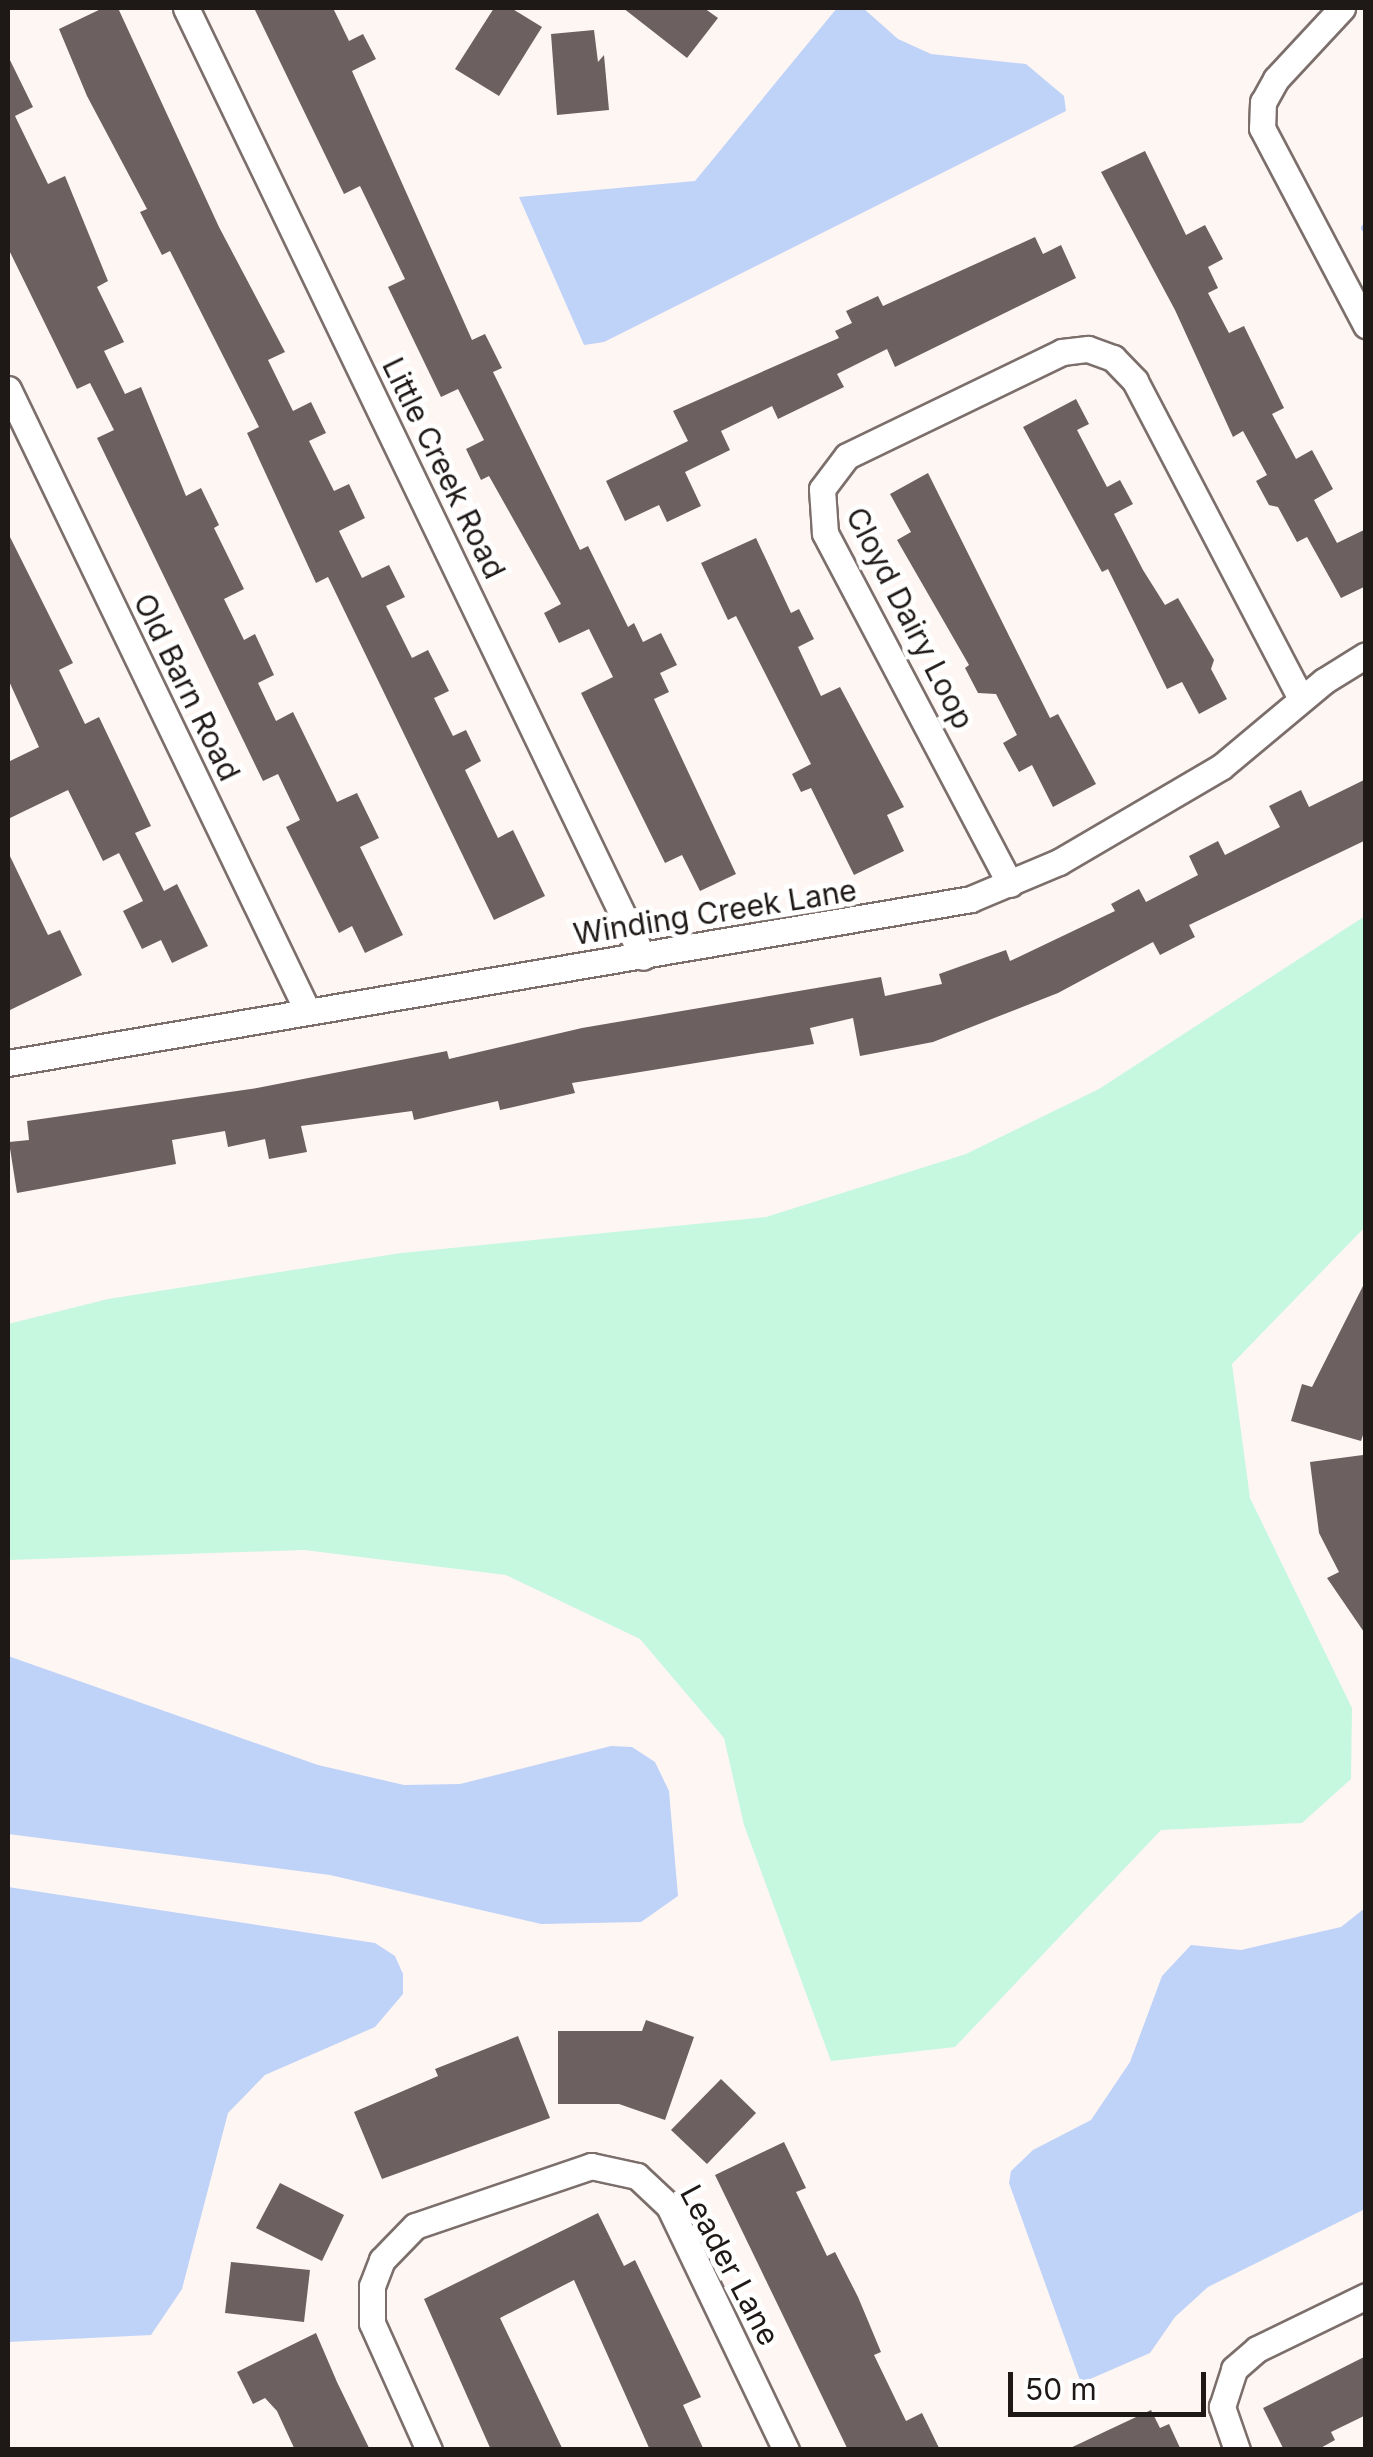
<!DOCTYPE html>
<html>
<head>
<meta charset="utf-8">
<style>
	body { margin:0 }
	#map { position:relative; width:1373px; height:2457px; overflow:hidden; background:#fef6f3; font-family:Inter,sans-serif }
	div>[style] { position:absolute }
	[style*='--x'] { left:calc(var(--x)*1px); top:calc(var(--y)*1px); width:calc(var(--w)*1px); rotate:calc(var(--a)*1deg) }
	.green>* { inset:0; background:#c6f7df }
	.water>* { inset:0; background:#bfd2f8 }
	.stream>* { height:8px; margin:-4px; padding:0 4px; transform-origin:4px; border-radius:4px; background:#bfd2f8 }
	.building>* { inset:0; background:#6d6060 }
	.roads { filter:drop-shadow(2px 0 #7c6f6b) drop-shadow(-2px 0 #7c6f6b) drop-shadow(0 2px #7c6f6b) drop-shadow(0 -2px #7c6f6b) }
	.minor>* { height:25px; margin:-12.5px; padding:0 12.5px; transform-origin:12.5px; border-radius:12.5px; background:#fff }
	span { translate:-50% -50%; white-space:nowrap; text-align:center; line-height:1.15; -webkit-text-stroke:10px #fff; paint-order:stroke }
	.street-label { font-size:30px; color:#1e1917 }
	.frame { position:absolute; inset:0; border:10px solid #1e1917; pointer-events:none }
	.scale { position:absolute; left:1008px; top:2372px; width:198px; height:45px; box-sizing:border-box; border:5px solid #1e1917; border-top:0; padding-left:12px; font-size:30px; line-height:35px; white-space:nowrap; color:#1e1917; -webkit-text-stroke:8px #fff; paint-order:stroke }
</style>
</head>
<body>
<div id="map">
	<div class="green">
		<div style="clip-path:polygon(1365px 916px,1365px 1227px,1232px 1364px,1250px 1498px,1352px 1708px,1351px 1779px,1302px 1823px,1161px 1830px,955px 2047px,831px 2061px,744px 1825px,724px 1738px,640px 1639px,506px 1575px,304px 1550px,8px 1560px,8px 1324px,108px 1299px,401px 1253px,766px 1217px,966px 1154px,1099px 1089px)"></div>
	</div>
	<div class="water">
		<div style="clip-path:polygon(837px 8px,863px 8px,898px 39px,931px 54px,1026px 64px,1064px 96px,1066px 111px,604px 342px,584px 345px,519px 197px,695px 181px)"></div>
		<div style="clip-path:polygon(8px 1656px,318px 1765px,404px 1785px,460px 1784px,611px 1746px,632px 1747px,655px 1762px,669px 1791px,678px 1896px,641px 1922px,541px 1924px,330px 1875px,8px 1834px)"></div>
		<div style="clip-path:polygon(8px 1887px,375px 1943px,395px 1956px,403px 1974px,403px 1994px,375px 2027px,265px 2075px,228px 2113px,182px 2289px,151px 2335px,8px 2342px)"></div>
		<div style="clip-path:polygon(1365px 1908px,1365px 2209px,1208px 2287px,1175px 2317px,1150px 2353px,1081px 2383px,1009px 2183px,1011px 2171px,1033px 2150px,1091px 2120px,1130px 2062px,1162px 1976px,1191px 1945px,1241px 1950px,1341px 1927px)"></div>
	</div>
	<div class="stream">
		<div style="--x:1365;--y:228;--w:1;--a:45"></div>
	</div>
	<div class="building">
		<div style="clip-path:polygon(103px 8px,118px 8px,219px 227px,285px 352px,268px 360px,293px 411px,311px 402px,326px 433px,309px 441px,334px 491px,349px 484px,365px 518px,339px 531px,362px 578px,389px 565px,405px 597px,386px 606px,412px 658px,428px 650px,449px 691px,434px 698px,453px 736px,466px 730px,481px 761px,465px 770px,498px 838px,513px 830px,545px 896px,494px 920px,328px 577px,316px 583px,247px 433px,259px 427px,170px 251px,162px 255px,140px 212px,147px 209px,87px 96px,59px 29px)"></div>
		<div style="clip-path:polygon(254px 8px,333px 8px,349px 41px,363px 34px,376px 59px,352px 71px,472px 340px,485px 334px,502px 368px,493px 372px,580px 550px,588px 546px,628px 627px,634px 623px,643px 642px,661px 633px,677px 665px,660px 673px,669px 692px,654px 699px,736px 874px,700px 891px,682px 855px,665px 863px,581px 693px,613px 677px,589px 629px,559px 643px,544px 613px,561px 604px,489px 476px,481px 480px,466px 449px,484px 440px,458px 389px,441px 397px,388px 287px,405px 279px,360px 186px,344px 194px)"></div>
		<div style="clip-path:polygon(494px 8px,511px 8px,542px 27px,499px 96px,455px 69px)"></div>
		<div style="clip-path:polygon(623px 8px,704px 8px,718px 18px,687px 58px)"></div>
		<div style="clip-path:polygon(594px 30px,598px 62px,604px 55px,609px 110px,557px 115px,551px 34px)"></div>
		<div style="clip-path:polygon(8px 56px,33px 107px,15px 116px,48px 184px,65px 176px,108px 281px,97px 287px,124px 342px,104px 351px,125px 394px,141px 387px,186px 496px,201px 488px,219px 525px,214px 528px,244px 589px,224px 599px,244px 640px,255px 634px,274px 675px,258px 683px,276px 721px,293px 712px,337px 802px,357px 793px,379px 838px,360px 847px,403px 935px,365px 953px,352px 926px,339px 933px,286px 827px,300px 820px,278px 774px,263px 781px,97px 438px,114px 430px,90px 383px,77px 389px,8px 248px)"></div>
		<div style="clip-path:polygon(1145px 151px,1186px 235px,1205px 225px,1223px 259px,1208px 267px,1218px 288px,1208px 293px,1229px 333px,1244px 326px,1284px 408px,1272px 414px,1296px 459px,1312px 450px,1333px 489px,1314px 500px,1337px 543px,1366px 529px,1366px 586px,1341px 598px,1307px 537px,1297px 542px,1278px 507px,1269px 505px,1256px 481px,1267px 475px,1243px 431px,1233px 437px,1175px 310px,1101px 172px)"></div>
		<div style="clip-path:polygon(1035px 237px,1043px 254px,1061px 245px,1076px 278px,895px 367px,887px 349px,837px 374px,844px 387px,778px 419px,772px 406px,721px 431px,730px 450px,685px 472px,701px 506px,667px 522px,659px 505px,625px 521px,606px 481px,688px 441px,673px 411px,839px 338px,835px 331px,852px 323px,846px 311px,878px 296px,883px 306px)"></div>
		<div style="clip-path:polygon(1076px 399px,1089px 424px,1077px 430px,1107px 487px,1120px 480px,1133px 504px,1114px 514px,1143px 570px,1165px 605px,1178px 598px,1214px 660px,1211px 669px,1227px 699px,1199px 714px,1182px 682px,1167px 689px,1108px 569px,1102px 572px,1023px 427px)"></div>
		<div style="clip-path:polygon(928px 473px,1050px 718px,1058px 714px,1096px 784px,1053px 807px,1032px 765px,1019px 772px,1003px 743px,1017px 735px,996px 694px,978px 693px,965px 668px,969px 665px,897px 540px,911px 532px,890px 494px)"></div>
		<div style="clip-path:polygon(8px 533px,73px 663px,59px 670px,85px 724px,99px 717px,151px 826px,135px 833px,164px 891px,177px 884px,208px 946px,172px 963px,161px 940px,142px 949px,123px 911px,143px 901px,119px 853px,103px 861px,68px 790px,8px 819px,8px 762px,39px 747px,8px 679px)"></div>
		<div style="clip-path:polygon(756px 538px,791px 613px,799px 609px,814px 639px,798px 647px,821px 696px,840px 687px,904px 807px,887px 815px,904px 851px,854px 875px,811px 788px,801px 792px,792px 774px,811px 764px,736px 616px,728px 620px,701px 563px)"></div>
		<div style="clip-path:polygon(1366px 779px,1366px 840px,1189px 925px,1195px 937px,1160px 955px,1153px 942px,1058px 993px,933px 1042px,860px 1056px,853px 1018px,810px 1028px,814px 1044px,572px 1083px,575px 1093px,500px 1110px,498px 1101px,414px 1120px,412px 1111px,301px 1126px,307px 1152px,269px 1159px,265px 1139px,228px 1147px,225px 1131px,172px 1140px,176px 1164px,17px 1193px,9px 1142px,29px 1140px,27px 1121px,257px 1088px,447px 1051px,449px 1059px,582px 1028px,881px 977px,885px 996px,942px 984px,939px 974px,1006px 950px,1010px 961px,1115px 911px,1111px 904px,1139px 889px,1146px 902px,1198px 875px,1189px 856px,1218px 841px,1225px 855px,1280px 827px,1269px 806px,1301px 790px,1309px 807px)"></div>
		<div style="clip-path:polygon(8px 852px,48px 935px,60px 930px,82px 975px,8px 1011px)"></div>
		<div style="clip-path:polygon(1366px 1280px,1366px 1426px,1361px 1441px,1291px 1421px,1302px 1384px,1312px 1387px)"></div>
		<div style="clip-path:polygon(1363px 1455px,1366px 1476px,1366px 1635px,1327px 1578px,1339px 1572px,1319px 1533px,1310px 1462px)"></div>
		<div style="clip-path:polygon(646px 2020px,694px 2037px,665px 2120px,619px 2104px,558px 2104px,558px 2031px,642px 2031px)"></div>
		<div style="clip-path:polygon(518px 2036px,550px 2118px,382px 2179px,354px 2112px,438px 2076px,435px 2069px)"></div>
		<div style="clip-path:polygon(721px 2079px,756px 2113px,707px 2164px,671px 2130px)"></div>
		<div style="clip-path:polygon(784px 2142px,806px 2188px,796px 2192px,827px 2256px,835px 2252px,858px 2297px,881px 2352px,874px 2355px,906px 2421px,922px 2413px,940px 2450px,848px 2450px,715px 2175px)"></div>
		<div style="clip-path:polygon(280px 2183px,344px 2215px,322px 2261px,256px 2228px)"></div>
		<div style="clip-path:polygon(598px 2213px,624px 2266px,635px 2260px,701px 2397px,683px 2405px,704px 2450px,650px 2450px,574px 2280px,500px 2318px,563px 2450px,491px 2450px,424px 2299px)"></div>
		<div style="clip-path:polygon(231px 2262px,310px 2270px,304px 2322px,225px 2313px)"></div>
		<div style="clip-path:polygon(316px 2333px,337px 2382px,370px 2450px,295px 2450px,277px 2411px,265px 2398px,253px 2404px,237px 2372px)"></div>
		<div style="clip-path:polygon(1366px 2356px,1366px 2415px,1331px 2432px,1335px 2440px,1317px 2450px,1284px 2450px,1263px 2408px)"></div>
		<div style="clip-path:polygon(1151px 2410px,1160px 2428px,1169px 2424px,1181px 2450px,1066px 2450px)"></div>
	</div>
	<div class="roads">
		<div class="minor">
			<div style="--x:186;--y:8;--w:1053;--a:64.29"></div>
			<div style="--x:1342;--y:8;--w:97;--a:132.9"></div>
			<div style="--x:1276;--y:79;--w:26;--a:119"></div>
			<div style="--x:1263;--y:102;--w:26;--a:92"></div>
			<div style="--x:1262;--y:128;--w:223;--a:62.2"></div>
			<div style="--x:8;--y:389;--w:691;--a:64.29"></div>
			<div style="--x:1010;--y:884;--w:397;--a:-117.8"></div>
			<div style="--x:825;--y:533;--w:44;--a:-93.9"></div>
			<div style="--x:822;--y:489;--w:41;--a:-52.9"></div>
			<div style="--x:847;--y:456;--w:239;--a:-25.8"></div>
			<div style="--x:1062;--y:352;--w:26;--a:-7"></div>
			<div style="--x:1088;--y:349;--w:27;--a:20"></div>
			<div style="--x:1113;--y:358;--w:32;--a:46"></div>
			<div style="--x:1135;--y:381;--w:358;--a:62.4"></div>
			<div style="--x:8;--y:1063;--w:977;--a:-9.66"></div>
			<div style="--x:971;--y:899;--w:95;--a:-22.8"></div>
			<div style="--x:1059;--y:862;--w:188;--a:-30.4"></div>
			<div style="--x:1221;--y:767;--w:134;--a:-39.9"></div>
			<div style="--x:1324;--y:681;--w:49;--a:-31.8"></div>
			<div style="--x:429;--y:2450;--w:139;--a:-114.2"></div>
			<div style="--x:372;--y:2323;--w:37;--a:-90"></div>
			<div style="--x:372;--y:2286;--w:28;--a:-69"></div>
			<div style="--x:382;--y:2260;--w:47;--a:-45.9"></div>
			<div style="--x:415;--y:2226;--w:186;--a:-18.8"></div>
			<div style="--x:591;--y:2166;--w:47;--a:12.3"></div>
			<div style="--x:637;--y:2176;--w:44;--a:43.2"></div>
			<div style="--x:669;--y:2206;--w:271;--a:64.4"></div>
			<div style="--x:1237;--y:2450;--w:46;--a:-109.2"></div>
			<div style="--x:1222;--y:2407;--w:40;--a:-72"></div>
			<div style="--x:1234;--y:2369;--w:30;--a:-41"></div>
			<div style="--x:1257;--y:2349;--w:121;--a:-25.9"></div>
		</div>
	</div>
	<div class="street-label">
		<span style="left:444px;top:468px;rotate:64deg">Little Creek Road</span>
		<span style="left:910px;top:618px;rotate:63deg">Cloyd Dairy Loop</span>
		<span style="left:187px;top:687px;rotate:64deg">Old Barn Road</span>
		<span style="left:715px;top:912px;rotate:-9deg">Winding Creek Lane</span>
		<span style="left:730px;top:2265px;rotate:62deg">Leader Lane</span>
	</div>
	<div class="frame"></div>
	<div class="scale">50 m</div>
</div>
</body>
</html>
